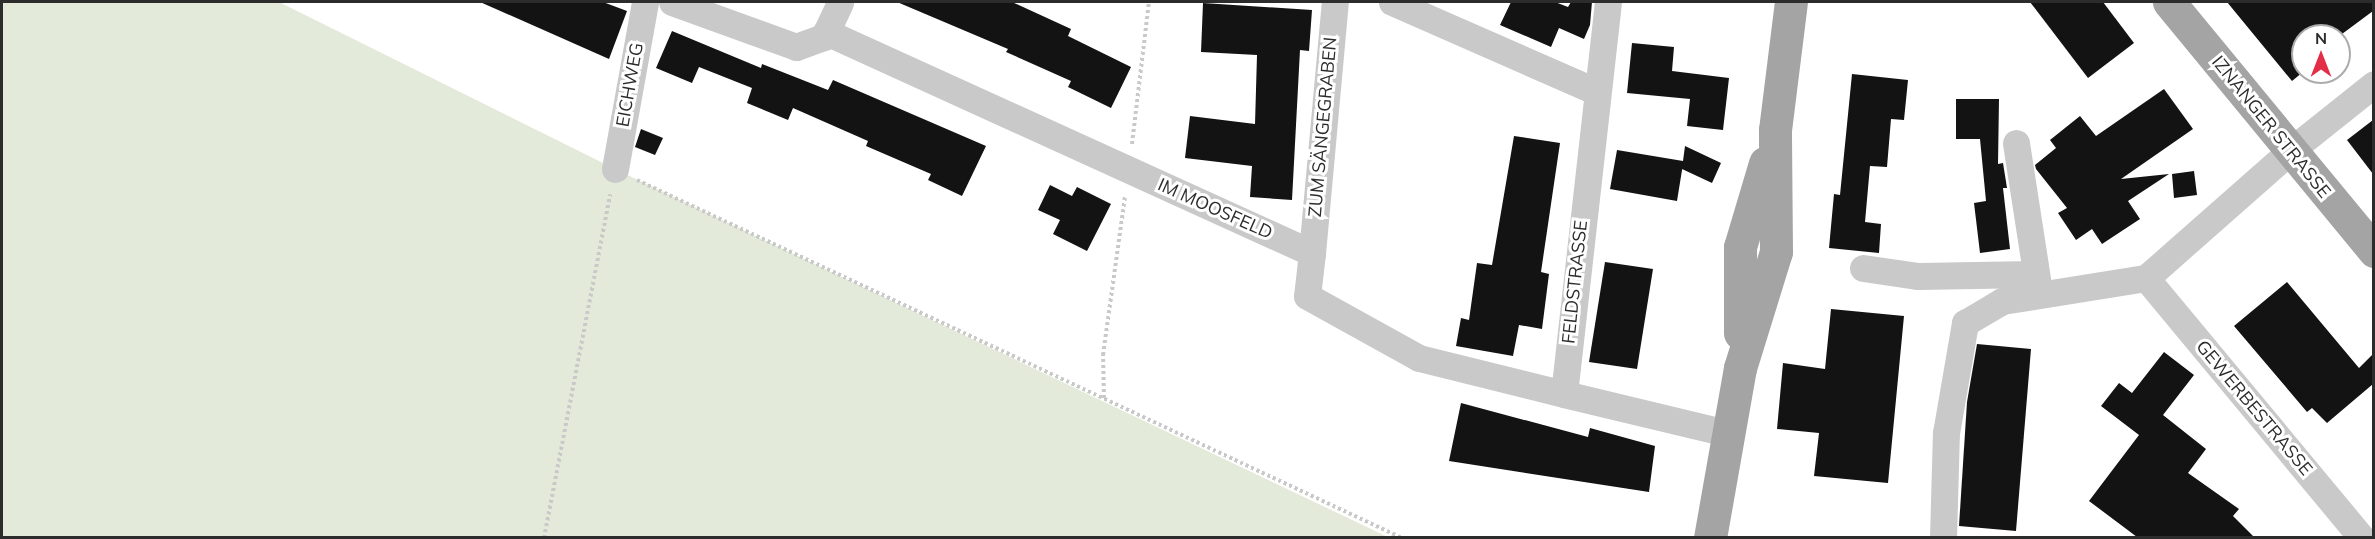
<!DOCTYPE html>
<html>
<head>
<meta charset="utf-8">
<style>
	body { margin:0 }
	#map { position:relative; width:2375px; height:539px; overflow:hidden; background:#fff; font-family:Mulish,sans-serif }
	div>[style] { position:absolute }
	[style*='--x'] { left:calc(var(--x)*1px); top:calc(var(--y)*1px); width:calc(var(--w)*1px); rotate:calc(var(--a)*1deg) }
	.green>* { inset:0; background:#e4ead9 }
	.building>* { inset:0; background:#131313 }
	.path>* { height:4px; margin-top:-2px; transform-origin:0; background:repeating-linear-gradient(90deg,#c9c9c9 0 3px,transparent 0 6px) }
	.minor>* { height:27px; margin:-13.5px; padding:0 13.5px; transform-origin:13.5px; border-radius:13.5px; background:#c9c9c9 }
	.major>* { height:33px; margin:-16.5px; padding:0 16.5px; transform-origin:16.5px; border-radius:16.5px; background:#a4a4a4 }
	span { translate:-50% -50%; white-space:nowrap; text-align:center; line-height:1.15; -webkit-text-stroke:6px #fff; paint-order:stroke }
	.street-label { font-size:18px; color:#2c2c2c }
	.frame { position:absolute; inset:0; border:3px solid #2c2c2c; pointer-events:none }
	.north { position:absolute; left:2291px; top:24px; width:60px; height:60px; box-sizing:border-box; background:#fff; border:2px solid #ababab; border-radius:50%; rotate:0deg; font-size:16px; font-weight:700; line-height:24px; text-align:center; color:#2c2c2c }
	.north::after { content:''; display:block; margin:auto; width:21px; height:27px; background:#e42e48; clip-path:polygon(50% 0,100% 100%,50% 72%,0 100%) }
</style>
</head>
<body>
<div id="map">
	<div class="green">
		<div style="clip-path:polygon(2px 2px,279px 2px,615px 169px,1388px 537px,2px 537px)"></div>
	</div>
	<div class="building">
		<div style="clip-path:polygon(480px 2px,603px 2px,627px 11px,609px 59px)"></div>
		<div style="clip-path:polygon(897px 2px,1012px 2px,1071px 29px,1068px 36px,1131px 67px,1111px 108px,1068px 87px,1071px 81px,1006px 52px,1008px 49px)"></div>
		<div style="clip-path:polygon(1511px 2px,1555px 2px,1568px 7px,1571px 2px,1592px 2px,1590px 25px,1584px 39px,1559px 28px,1551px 47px,1500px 25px)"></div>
		<div style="clip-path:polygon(2030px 2px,2103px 2px,2134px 43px,2088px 78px)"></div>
		<div style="clip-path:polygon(2227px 2px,2373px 2px,2373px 11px,2342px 34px,2345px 37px,2339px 42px,2339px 36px,2303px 36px,2303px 72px,2292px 81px)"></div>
		<div style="clip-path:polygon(1203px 3px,1312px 10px,1309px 51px,1300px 50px,1292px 200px,1250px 197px,1252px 166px,1185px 158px,1190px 116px,1255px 124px,1257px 55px,1201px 52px)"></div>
		<div style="clip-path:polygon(672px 31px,761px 68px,762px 64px,828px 90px,833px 80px,986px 146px,962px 196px,928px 180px,931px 174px,866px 146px,868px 141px,793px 108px,788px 120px,747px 103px,752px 88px,699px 67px,692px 83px,656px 68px)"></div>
		<div style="clip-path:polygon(1632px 43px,1674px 47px,1672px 71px,1729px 78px,1723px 130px,1687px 126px,1690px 99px,1627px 93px)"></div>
		<div style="clip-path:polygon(1852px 74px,1908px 80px,1904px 120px,1891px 119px,1887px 167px,1870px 166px,1865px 222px,1881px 224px,1879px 253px,1829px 248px,1834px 194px,1840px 195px)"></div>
		<div style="clip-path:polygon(2164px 89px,2193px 129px,2121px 179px,2169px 174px,2128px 201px,2140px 219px,2102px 244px,2092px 229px,2076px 240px,2058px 213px,2067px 208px,2036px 169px,2035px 165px,2056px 148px,2050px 140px,2080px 116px,2096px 136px)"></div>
		<div style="clip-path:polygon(1956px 99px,1999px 99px,1998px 164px,2003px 163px,2007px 188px,2003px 188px,2010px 249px,1980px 253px,1974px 203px,1986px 201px,1980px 139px,1956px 139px)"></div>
		<div style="clip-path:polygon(2373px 120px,2373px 174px,2347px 140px)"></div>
		<div style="clip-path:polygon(641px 129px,663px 138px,655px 155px,635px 147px)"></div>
		<div style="clip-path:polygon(1514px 136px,1560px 143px,1541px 272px,1549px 274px,1542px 329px,1519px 325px,1513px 356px,1456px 346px,1461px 318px,1469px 320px,1477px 263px,1492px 265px)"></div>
		<div style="clip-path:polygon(1685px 146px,1721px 163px,1712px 183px,1682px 169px,1683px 164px,1677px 201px,1610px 189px,1617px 150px,1683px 161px)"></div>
		<div style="clip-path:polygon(2194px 171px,2197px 195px,2174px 198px,2172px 174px)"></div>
		<div style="clip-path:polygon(1050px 185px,1072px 196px,1077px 187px,1111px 204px,1087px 251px,1053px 234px,1060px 220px,1038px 210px)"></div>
		<div style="clip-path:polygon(1605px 262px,1653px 269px,1637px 369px,1589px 362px)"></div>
		<div style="clip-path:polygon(2287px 282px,2359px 368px,2373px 354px,2373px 384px,2327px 423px,2312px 408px,2307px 412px,2234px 326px)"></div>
		<div style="clip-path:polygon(1831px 309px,1904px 316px,1888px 483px,1814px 476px,1819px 433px,1777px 429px,1783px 363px,1825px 369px)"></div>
		<div style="clip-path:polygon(1977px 344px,2031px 349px,2016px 531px,1959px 526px,1967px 402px)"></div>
		<div style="clip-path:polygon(2164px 352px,2194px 375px,2163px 415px,2206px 449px,2188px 473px,2239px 509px,2233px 516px,2254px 537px,2137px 537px,2089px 501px,2139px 435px,2101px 406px,2119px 383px,2132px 393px)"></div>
		<div style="clip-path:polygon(1461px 403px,1588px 437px,1590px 428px,1655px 446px,1649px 492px,1449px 461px)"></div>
	</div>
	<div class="path">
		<div style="--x:1132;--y:144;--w:143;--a:-83.2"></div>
		<div style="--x:637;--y:180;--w:845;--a:25.08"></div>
		<div style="--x:1104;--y:398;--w:43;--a:-91.3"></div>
		<div style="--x:1103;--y:355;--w:161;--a:-82.1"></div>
		<div style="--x:544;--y:538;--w:350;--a:-79.1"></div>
	</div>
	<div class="minor">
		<div style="--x:672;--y:2;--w:132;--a:19.9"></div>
		<div style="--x:796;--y:47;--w:30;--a:-20"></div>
		<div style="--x:824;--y:37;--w:38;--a:-65"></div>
		<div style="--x:1392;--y:2;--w:222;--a:23.7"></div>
		<div style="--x:1608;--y:2;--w:394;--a:96.4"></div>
		<div style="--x:1564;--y:394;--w:171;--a:13.5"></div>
		<div style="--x:826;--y:32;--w:534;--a:24.45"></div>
		<div style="--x:1312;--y:253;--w:43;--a:96.6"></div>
		<div style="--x:1307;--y:296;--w:128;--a:29"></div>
		<div style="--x:1419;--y:358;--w:149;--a:13.9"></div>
		<div style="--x:2016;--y:143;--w:151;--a:81.2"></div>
		<div style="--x:615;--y:169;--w:170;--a:-79.8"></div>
		<div style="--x:1312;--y:253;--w:252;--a:-84.8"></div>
		<div style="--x:1863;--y:268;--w:56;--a:8.3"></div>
		<div style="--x:1918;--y:276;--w:115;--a:-1"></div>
		<div style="--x:2146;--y:278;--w:338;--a:50.3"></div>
		<div style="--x:1943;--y:538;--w:105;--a:-88.4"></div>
		<div style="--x:1946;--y:433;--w:112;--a:-80.2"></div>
		<div style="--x:1965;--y:323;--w:43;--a:-30.7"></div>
		<div style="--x:2002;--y:301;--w:146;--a:-9.1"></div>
		<div style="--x:2146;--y:278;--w:192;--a:-41.4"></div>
		<div style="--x:2290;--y:151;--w:107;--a:-38.6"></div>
	</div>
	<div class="major">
		<div style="--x:2169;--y:2;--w:323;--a:50.5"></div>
		<div style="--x:1740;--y:333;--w:86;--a:-90"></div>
		<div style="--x:1740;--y:247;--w:88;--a:-73.4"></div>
		<div style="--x:1710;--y:538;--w:173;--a:-80"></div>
		<div style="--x:1740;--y:368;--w:121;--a:-72.8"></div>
		<div style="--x:1776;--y:252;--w:122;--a:-90.5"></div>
		<div style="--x:1775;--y:130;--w:129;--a:-82.9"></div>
	</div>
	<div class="street-label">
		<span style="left:630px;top:85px;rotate:-80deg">EICHWEG</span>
		<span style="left:1323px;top:127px;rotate:-85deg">ZUM SÄNGEGRABEN</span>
		<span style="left:2271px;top:127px;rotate:51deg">IZNANGER STRASSE</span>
		<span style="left:1215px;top:209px;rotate:24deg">IM MOOSFELD</span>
		<span style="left:1575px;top:282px;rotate:-84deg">FELDSTRASSE</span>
		<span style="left:2254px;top:408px;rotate:50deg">GEWERBESTRASSE</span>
	</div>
	<div class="frame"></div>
	<div class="north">N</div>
</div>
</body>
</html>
